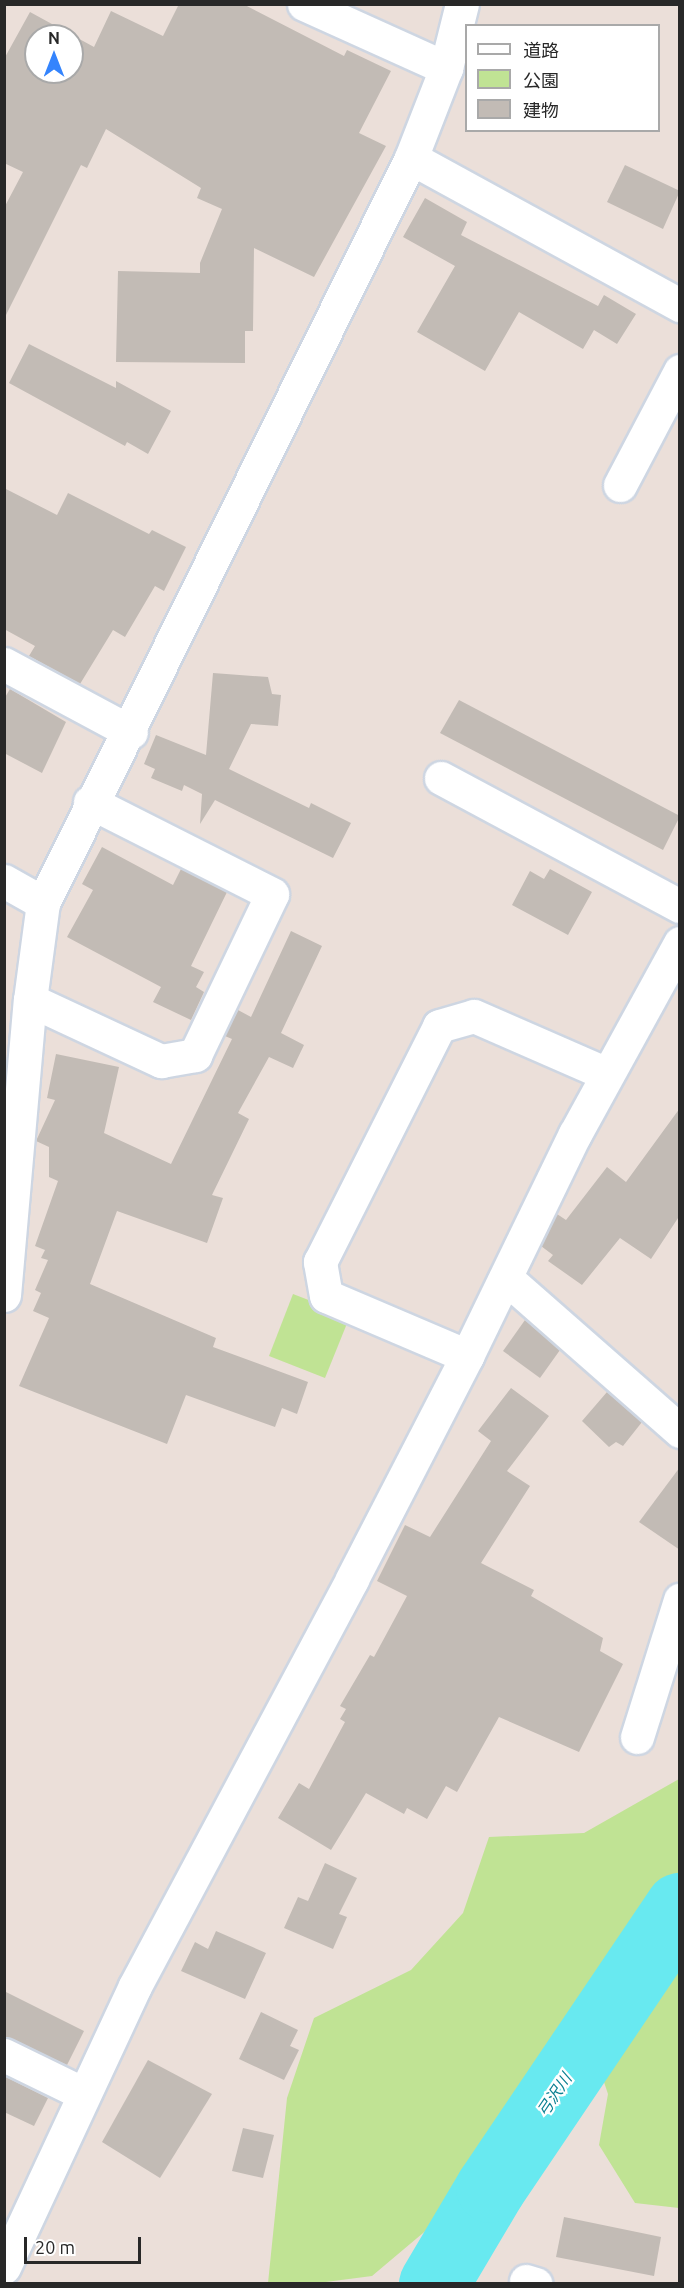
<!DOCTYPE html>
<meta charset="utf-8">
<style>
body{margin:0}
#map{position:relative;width:684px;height:2288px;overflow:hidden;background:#ebdfd9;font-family:Ubuntu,"Noto Sans JP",sans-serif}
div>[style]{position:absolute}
.green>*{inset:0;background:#c0e394}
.river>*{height:70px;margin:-35px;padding:0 35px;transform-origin:35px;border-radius:35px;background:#68e9f0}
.building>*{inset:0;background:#c2bbb5}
.roads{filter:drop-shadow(2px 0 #ced6e2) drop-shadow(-2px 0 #ced6e2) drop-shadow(0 2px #ced6e2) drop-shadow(0 -2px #ced6e2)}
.street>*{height:33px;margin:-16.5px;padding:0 16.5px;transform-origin:16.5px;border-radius:16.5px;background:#fff}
span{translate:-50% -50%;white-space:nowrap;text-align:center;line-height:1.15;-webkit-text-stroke:4.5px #fff;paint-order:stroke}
.water-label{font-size:16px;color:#0b8092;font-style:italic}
.frame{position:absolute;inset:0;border:6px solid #282828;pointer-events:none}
.legend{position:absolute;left:465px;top:24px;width:195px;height:108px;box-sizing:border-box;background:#fff;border:2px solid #a9a9a9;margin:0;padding:8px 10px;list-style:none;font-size:18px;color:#282828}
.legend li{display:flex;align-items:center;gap:12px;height:30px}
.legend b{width:30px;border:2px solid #a9a9a9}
.north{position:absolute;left:24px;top:24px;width:60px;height:60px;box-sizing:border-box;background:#fff;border:2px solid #a9a9a9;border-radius:50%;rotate:0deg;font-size:16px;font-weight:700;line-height:24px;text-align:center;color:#282828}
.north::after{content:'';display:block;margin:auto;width:21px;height:27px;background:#3484fd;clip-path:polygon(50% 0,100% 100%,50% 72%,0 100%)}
.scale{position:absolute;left:24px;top:2237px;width:117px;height:27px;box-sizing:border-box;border:3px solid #282828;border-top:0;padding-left:8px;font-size:18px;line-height:21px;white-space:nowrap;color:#282828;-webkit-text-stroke:4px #fff;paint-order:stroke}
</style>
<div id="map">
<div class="green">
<div style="clip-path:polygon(293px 1294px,350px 1316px,325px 1378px,269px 1356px)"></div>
<div style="clip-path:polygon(679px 1779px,679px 2208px,635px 2203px,599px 2145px,608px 2094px,577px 2001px,512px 2158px,372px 2276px,318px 2283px,268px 2283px,287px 2098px,314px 2018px,411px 1970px,463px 1913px,489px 1837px,584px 1833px)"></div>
</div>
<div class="river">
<div style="left:434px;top:2284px;width:112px;rotate:-59.3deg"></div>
<div style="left:491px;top:2188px;width:338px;rotate:-56deg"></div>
</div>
<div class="building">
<div style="clip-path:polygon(evenodd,179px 4px,243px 4px,344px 56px,347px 50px,391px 71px,359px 133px,386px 146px,314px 277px,254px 248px,253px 331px,245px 331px,245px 363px,116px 362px,118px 271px,200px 273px,200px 263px,222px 209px,197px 198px,201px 188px,106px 129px,87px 168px,81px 165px,4px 319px,4px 208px,23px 172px,4px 163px,4px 59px,30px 12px,94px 47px,111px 11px,163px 36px,179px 4px,36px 36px,72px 36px,72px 72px,36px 72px,36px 36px)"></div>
<div style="clip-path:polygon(625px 165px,680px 191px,663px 229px,607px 202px)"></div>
<div style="clip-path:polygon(425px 198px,467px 222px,461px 235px,598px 306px,604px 295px,636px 314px,617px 344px,594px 330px,583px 349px,519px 312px,485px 371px,417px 332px,455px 266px,403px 237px)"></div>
<div style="clip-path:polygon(29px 344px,116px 388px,116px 381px,171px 411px,148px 454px,127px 442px,125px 446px,9px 383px)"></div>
<div style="clip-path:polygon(4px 488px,57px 515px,68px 493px,149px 534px,152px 530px,186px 547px,164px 591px,155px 586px,125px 637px,113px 630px,80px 684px,29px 656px,35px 646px,4px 629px)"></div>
<div style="clip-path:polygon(213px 673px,268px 677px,272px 694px,281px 695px,278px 726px,251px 724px,229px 769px,309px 808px,311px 803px,351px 823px,333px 858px,215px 800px,200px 824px,202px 794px,184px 785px,182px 791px,151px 778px,155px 769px,144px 764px,156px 735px,206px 755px)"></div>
<div style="clip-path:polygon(10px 689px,66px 722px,42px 773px,4px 753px,4px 699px)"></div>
<div style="clip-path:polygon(459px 700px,680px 816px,663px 850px,440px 733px)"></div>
<div style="clip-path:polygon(102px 847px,173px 885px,181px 869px,227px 892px,191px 966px,204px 972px,196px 987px,204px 992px,191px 1020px,153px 1002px,161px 987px,67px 937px,93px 890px,82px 884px)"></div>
<div style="clip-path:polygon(550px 869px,592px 892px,568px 935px,512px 905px,530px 871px,544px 879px)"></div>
<div style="clip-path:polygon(291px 931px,322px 946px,281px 1033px,304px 1045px,293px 1068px,269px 1057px,238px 1113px,249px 1119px,212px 1195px,223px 1198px,207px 1243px,117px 1211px,90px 1284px,216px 1338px,213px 1347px,308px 1382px,297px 1414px,282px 1408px,275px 1427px,186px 1395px,167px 1444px,19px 1386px,49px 1318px,33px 1311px,41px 1293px,35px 1290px,48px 1260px,41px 1258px,45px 1250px,35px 1246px,58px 1181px,49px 1177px,49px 1147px,36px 1141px,55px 1100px,47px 1098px,56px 1054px,119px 1067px,104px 1133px,171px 1164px,232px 1039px,225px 1036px,238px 1010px,251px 1017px)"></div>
<div style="clip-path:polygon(680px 1108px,680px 1215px,651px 1259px,620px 1238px,582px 1285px,548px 1261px,553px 1255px,541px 1246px,557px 1214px,566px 1220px,607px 1167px,626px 1182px)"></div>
<div style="clip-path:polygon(525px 1320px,560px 1350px,540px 1378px,503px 1351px)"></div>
<div style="clip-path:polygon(511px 1388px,549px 1416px,507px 1471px,530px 1486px,481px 1563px,534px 1590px,531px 1596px,603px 1638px,600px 1651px,623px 1664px,579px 1752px,499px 1717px,457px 1792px,446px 1786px,427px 1819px,407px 1808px,404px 1814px,366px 1793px,331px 1850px,278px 1818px,299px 1783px,309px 1789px,345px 1722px,340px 1719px,346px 1709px,340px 1706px,370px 1655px,374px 1657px,407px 1596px,377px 1581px,405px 1525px,430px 1537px,491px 1441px,478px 1431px)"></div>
<div style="clip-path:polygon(607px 1392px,642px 1422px,623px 1446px,616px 1442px,609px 1447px,582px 1421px)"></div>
<div style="clip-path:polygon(680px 1467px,680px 1550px,639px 1522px)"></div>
<div style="clip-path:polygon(325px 1863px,357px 1878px,339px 1914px,347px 1917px,333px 1949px,284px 1928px,298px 1897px,308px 1901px)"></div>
<div style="clip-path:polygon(216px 1931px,266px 1953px,245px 1999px,181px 1971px,195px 1942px,208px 1949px)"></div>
<div style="clip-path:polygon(4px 1991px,84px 2031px,67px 2065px,4px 2037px)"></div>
<div style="clip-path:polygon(261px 2012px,298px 2030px,290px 2046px,299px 2050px,284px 2080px,239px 2059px)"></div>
<div style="clip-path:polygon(148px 2060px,212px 2094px,160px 2178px,102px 2142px)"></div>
<div style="clip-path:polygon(4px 2076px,48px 2098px,34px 2126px,4px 2112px)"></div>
<div style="clip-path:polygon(243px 2128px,274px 2135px,263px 2178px,232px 2171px)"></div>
<div style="clip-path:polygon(564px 2217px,661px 2237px,654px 2276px,556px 2257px)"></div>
</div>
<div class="roads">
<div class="street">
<div style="left:304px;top:4px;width:156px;rotate:24.3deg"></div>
<div style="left:411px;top:158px;width:307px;rotate:28.7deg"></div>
<div style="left:620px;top:485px;width:129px;rotate:-62.2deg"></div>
<div style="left:4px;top:664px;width:144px;rotate:28.2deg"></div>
<div style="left:441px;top:778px;width:271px;rotate:28.2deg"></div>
<div style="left:4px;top:881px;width:45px;rotate:29.4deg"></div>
<div style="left:30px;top:1000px;width:145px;rotate:25deg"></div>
<div style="left:161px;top:1061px;width:35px;rotate:-10deg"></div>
<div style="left:195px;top:1055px;width:178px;rotate:-64.4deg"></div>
<div style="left:272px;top:894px;width:204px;rotate:-153.2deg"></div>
<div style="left:506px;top:1278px;width:232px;rotate:41.3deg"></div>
<div style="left:4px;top:1295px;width:296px;rotate:-85deg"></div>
<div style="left:30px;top:1000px;width:98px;rotate:-82.4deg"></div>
<div style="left:43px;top:903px;width:831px;rotate:-63.71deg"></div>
<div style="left:411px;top:158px;width:97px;rotate:-68.7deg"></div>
<div style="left:446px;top:68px;width:66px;rotate:-76deg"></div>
<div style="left:467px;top:1356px;width:153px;rotate:-156.9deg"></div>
<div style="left:326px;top:1296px;width:35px;rotate:-100deg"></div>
<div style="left:320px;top:1262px;width:264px;rotate:-63.2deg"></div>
<div style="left:439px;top:1026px;width:36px;rotate:-16deg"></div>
<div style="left:474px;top:1016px;width:145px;rotate:23.6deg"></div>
<div style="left:637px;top:1737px;width:144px;rotate:-72.6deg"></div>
<div style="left:4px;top:2055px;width:89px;rotate:26deg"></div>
<div style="left:4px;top:2267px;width:310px;rotate:-65deg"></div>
<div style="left:135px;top:1986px;width:461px;rotate:-61.9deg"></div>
<div style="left:352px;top:1579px;width:251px;rotate:-62.7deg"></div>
<div style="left:467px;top:1356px;width:247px;rotate:-64.1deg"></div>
<div style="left:575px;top:1134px;width:218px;rotate:-61.2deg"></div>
<div style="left:526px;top:2281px;width:10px;rotate:17deg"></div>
</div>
</div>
<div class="water-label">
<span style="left:554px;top:2095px;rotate:-56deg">弓沢川</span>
</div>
<div class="frame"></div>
<ul class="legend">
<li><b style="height:8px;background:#fff"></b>道路</li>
<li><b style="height:16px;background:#c0e394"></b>公園</li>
<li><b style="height:16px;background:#c2bbb5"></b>建物</li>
</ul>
<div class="north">N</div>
<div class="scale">20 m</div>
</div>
